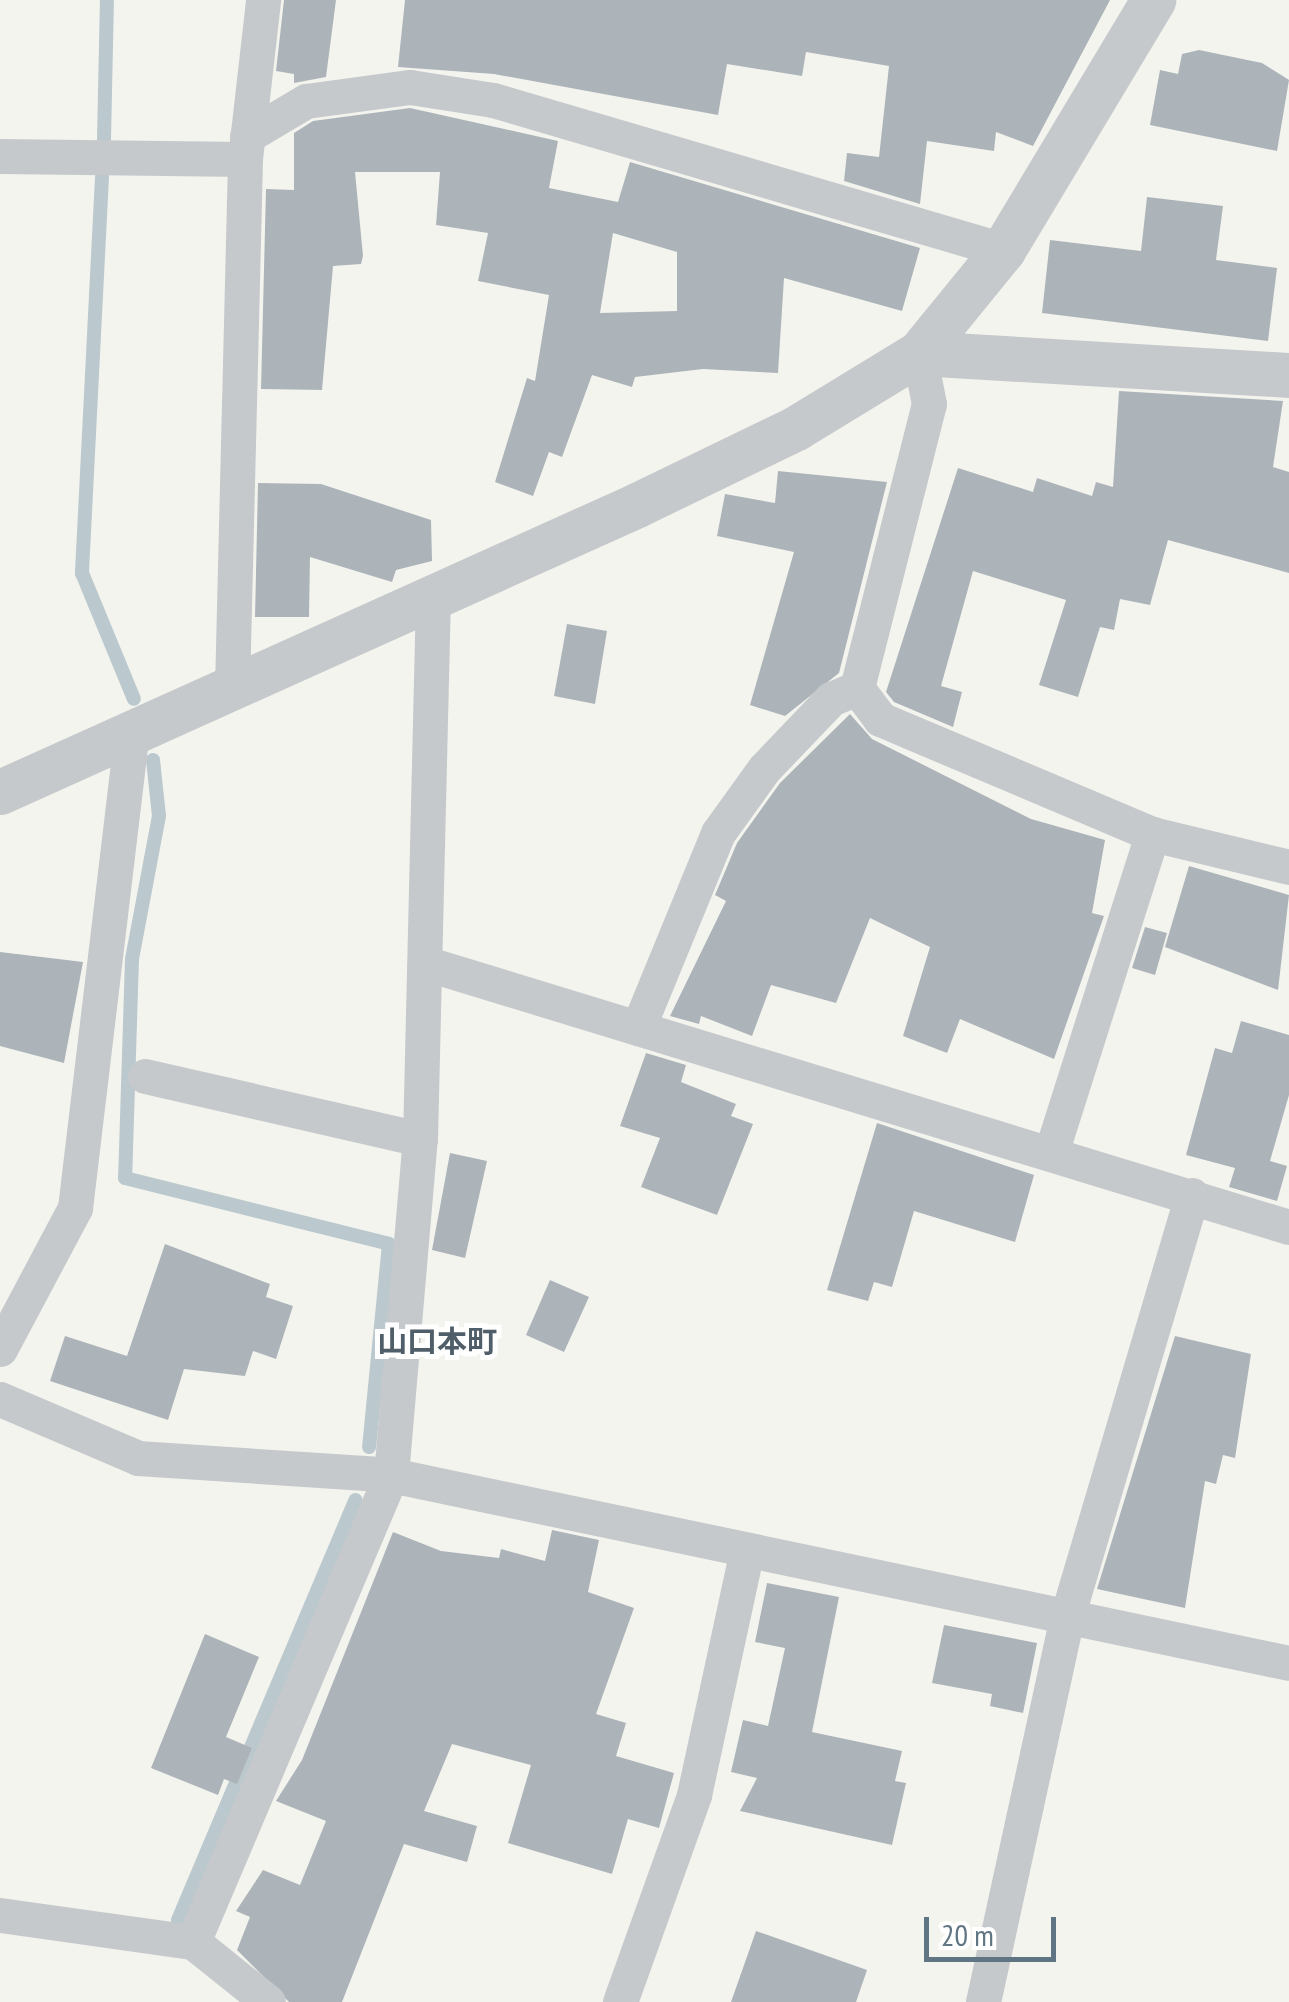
<!DOCTYPE html>
<meta charset="utf-8">
<style>
body{margin:0}
#map{position:relative;width:1289px;height:2002px;overflow:hidden;background:#f4f4ef;font-family:"PT Sans Narrow","Noto Sans JP",sans-serif}
div>[style]{position:absolute}
.stream>*{height:14px;margin:-7px;padding:0 7px;transform-origin:7px;border-radius:7px;background:#bbc8cd}
.building>*{inset:0;background:#acb4b9}
.minor>*{height:35px;margin:-17.5px;padding:0 17.5px;transform-origin:17.5px;border-radius:17.5px;background:#c6c9cc}
.tertiary>*{height:45px;margin:-22.5px;padding:0 22.5px;transform-origin:22.5px;border-radius:22.5px;background:#c6c9cc}
span{translate:-50% -50%;white-space:nowrap;text-align:center;line-height:1.15;-webkit-text-stroke:10px #fff;paint-order:stroke}
.quarter-label{font-size:30px;color:#4f5e68;font-weight:700}
.scale{position:absolute;left:924px;top:1917px;width:132px;height:45px;box-sizing:border-box;border:5px solid #607584;border-top:0;padding-left:12px;font-size:30px;line-height:35px;white-space:nowrap;color:#607584;-webkit-text-stroke:8px #fff;paint-order:stroke}
</style>
<div id="map">
<div class="stream">
<div style="left:104px;top:140px;width:140px;rotate:-88.8deg"></div>
<div style="left:102px;top:177px;width:397px;rotate:92.9deg"></div>
<div style="left:82px;top:573px;width:136px;rotate:67.6deg"></div>
<div style="left:153px;top:760px;width:56px;rotate:83.9deg"></div>
<div style="left:159px;top:816px;width:146px;rotate:100.7deg"></div>
<div style="left:132px;top:959px;width:219px;rotate:91.8deg"></div>
<div style="left:125px;top:1178px;width:272px;rotate:14deg"></div>
<div style="left:389px;top:1244px;width:204px;rotate:95.6deg"></div>
<div style="left:178px;top:1920px;width:456px;rotate:-67.1deg"></div>
</div>
<div class="building">
<div style="clip-path:polygon(284px 0,336px 0,326px 77px,294px 83px,294px 74px,276px 71px)"></div>
<div style="clip-path:polygon(405px 0,1110px 0,1033px 146px,996px 132px,994px 151px,927px 141px,920px 204px,844px 181px,847px 153px,879px 157px,889px 66px,806px 52px,802px 76px,727px 64px,718px 115px,494px 74px,398px 67px)"></div>
<div style="clip-path:polygon(1199px 50px,1262px 63px,1289px 80px,1277px 151px,1150px 125px,1160px 70px,1178px 74px,1182px 54px)"></div>
<div style="clip-path:polygon(evenodd,410px 108px,558px 141px,549px 188px,618px 202px,630px 162px,920px 248px,902px 311px,784px 278px,778px 373px,703px 369px,635px 377px,632px 387px,592px 375px,562px 457px,549px 452px,533px 496px,495px 482px,527px 378px,535px 381px,549px 295px,478px 281px,488px 233px,436px 225px,440px 172px,355px 172px,363px 256px,361px 264px,333px 266px,322px 390px,261px 389px,266px 189px,294px 190px,294px 133px,313px 121px,410px 108px,613px 233px,677px 252px,677px 311px,600px 313px,613px 233px)"></div>
<div style="clip-path:polygon(1147px 197px,1223px 206px,1216px 260px,1277px 268px,1268px 341px,1042px 313px,1050px 240px,1141px 251px)"></div>
<div style="clip-path:polygon(1119px 391px,1283px 401px,1273px 467px,1289px 472px,1289px 573px,1168px 540px,1150px 605px,1120px 599px,1114px 630px,1100px 627px,1078px 697px,1039px 685px,1066px 600px,973px 571px,941px 686px,962px 692px,953px 727px,894px 702px,886px 692px,958px 468px,1033px 492px,1037px 478px,1092px 496px,1096px 482px,1113px 487px)"></div>
<div style="clip-path:polygon(778px 471px,887px 482px,839px 673px,785px 716px,750px 705px,794px 552px,717px 536px,725px 494px,775px 503px)"></div>
<div style="clip-path:polygon(258px 483px,321px 484px,431px 520px,432px 561px,396px 570px,392px 582px,310px 557px,309px 617px,255px 617px)"></div>
<div style="clip-path:polygon(567px 624px,607px 631px,595px 704px,554px 696px)"></div>
<div style="clip-path:polygon(850px 714px,872px 739px,1031px 819px,1105px 840px,1092px 913px,1104px 916px,1054px 1059px,960px 1019px,947px 1053px,903px 1036px,930px 947px,870px 918px,836px 1003px,771px 985px,752px 1036px,701px 1016px,699px 1024px,670px 1016px,726px 901px,715px 895px,737px 843px,780px 783px)"></div>
<div style="clip-path:polygon(1189px 866px,1289px 895px,1278px 990px,1165px 947px)"></div>
<div style="clip-path:polygon(1145px 927px,1167px 933px,1155px 975px,1132px 968px)"></div>
<div style="clip-path:polygon(0 952px,83px 962px,64px 1063px,0 1046px)"></div>
<div style="clip-path:polygon(1241px 1021px,1289px 1035px,1289px 1095px,1270px 1161px,1287px 1166px,1277px 1201px,1229px 1187px,1235px 1168px,1186px 1155px,1215px 1048px,1232px 1053px)"></div>
<div style="clip-path:polygon(646px 1053px,686px 1065px,681px 1082px,736px 1104px,731px 1116px,753px 1124px,717px 1215px,641px 1187px,660px 1138px,620px 1126px)"></div>
<div style="clip-path:polygon(877px 1123px,1034px 1175px,1015px 1242px,914px 1211px,892px 1287px,874px 1282px,868px 1301px,827px 1290px)"></div>
<div style="clip-path:polygon(450px 1153px,487px 1161px,465px 1258px,432px 1250px)"></div>
<div style="clip-path:polygon(165px 1244px,270px 1284px,266px 1297px,293px 1306px,276px 1359px,253px 1351px,245px 1376px,184px 1369px,168px 1420px,50px 1381px,65px 1336px,127px 1356px)"></div>
<div style="clip-path:polygon(550px 1280px,589px 1297px,564px 1352px,526px 1335px)"></div>
<div style="clip-path:polygon(1175px 1336px,1251px 1354px,1235px 1458px,1223px 1455px,1216px 1484px,1205px 1481px,1185px 1608px,1097px 1589px)"></div>
<div style="clip-path:polygon(552px 1530px,599px 1540px,588px 1592px,634px 1608px,596px 1714px,626px 1723px,616px 1756px,674px 1773px,659px 1828px,628px 1819px,612px 1874px,508px 1843px,531px 1765px,452px 1744px,424px 1811px,477px 1826px,467px 1862px,404px 1844px,342px 2002px,289px 2002px,237px 1950px,250px 1917px,236px 1911px,263px 1870px,300px 1885px,326px 1821px,276px 1801px,302px 1760px,393px 1532px,441px 1551px,499px 1558px,501px 1549px,545px 1561px)"></div>
<div style="clip-path:polygon(767px 1583px,839px 1597px,812px 1732px,902px 1751px,895px 1781px,906px 1783px,892px 1845px,740px 1811px,757px 1778px,731px 1772px,743px 1720px,768px 1726px,785px 1648px,755px 1642px)"></div>
<div style="clip-path:polygon(944px 1625px,1037px 1643px,1023px 1713px,990px 1706px,992px 1694px,932px 1683px)"></div>
<div style="clip-path:polygon(205px 1634px,259px 1657px,226px 1737px,252px 1748px,237px 1784px,224px 1779px,218px 1795px,151px 1768px)"></div>
<div style="clip-path:polygon(756px 1931px,867px 1970px,856px 2002px,731px 2002px)"></div>
</div>
<div class="minor">
<div style="left:247px;top:136px;width:69px;rotate:-30.7deg"></div>
<div style="left:306px;top:101px;width:105px;rotate:-7.7deg"></div>
<div style="left:410px;top:87px;width:84px;rotate:8.9deg"></div>
<div style="left:493px;top:100px;width:532px;rotate:16.39deg"></div>
<div style="left:0;top:156px;width:245px;rotate:0.7deg"></div>
<div style="left:232px;top:688px;width:529px;rotate:-88.59deg"></div>
<div style="left:245px;top:159px;width:160px;rotate:-83.5deg"></div>
<div style="left:857px;top:688px;width:39px;rotate:53deg"></div>
<div style="left:880px;top:719px;width:295px;rotate:22.9deg"></div>
<div style="left:1152px;top:834px;width:141px;rotate:13.5deg"></div>
<div style="left:857px;top:688px;width:293px;rotate:-75.8deg"></div>
<div style="left:929px;top:404px;width:52px;rotate:-101.1deg"></div>
<div style="left:428px;top:964px;width:900px;rotate:16.99deg"></div>
<div style="left:638px;top:1028px;width:211px;rotate:-67.7deg"></div>
<div style="left:718px;top:833px;width:79px;rotate:-54.3deg"></div>
<div style="left:764px;top:769px;width:97px;rotate:-46.3deg"></div>
<div style="left:831px;top:699px;width:28px;rotate:-23deg"></div>
<div style="left:145px;top:1076px;width:282px;rotate:12.9deg"></div>
<div style="left:1051px;top:1153px;width:335px;rotate:-72.4deg"></div>
<div style="left:0;top:1349px;width:160px;rotate:-62deg"></div>
<div style="left:75px;top:1208px;width:478px;rotate:-83.2deg"></div>
<div style="left:0;top:1399px;width:150px;rotate:23.1deg"></div>
<div style="left:138px;top:1458px;width:254px;rotate:3.8deg"></div>
<div style="left:391px;top:1475px;width:917px;rotate:11.82deg"></div>
<div style="left:0;top:1915px;width:195px;rotate:8deg"></div>
<div style="left:193px;top:1942px;width:96px;rotate:38.7deg"></div>
<div style="left:193px;top:1942px;width:507px;rotate:-67.02deg"></div>
<div style="left:391px;top:1475px;width:337px;rotate:-85.1deg"></div>
<div style="left:420px;top:1139px;width:543px;rotate:-88.63deg"></div>
<div style="left:620px;top:2002px;width:220px;rotate:-70.3deg"></div>
<div style="left:694px;top:1795px;width:251px;rotate:-77.8deg"></div>
<div style="left:983px;top:2002px;width:394px;rotate:-77.7deg"></div>
<div style="left:1067px;top:1617px;width:440px;rotate:-73.5deg"></div>
</div>
<div class="tertiary">
<div style="left:919px;top:353px;width:371px;rotate:3.4deg"></div>
<div style="left:0;top:792px;width:699px;rotate:-24.25deg"></div>
<div style="left:637px;top:505px;width:177px;rotate:-25.8deg"></div>
<div style="left:796px;top:428px;width:144px;rotate:-31.4deg"></div>
<div style="left:919px;top:353px;width:133px;rotate:-50.8deg"></div>
<div style="left:1003px;top:250px;width:292px;rotate:-59deg"></div>
</div>
<div class="quarter-label">
<span style="left:437px;top:1341px">山口本町</span>
</div>
<div class="scale">20 m</div>
</div>
